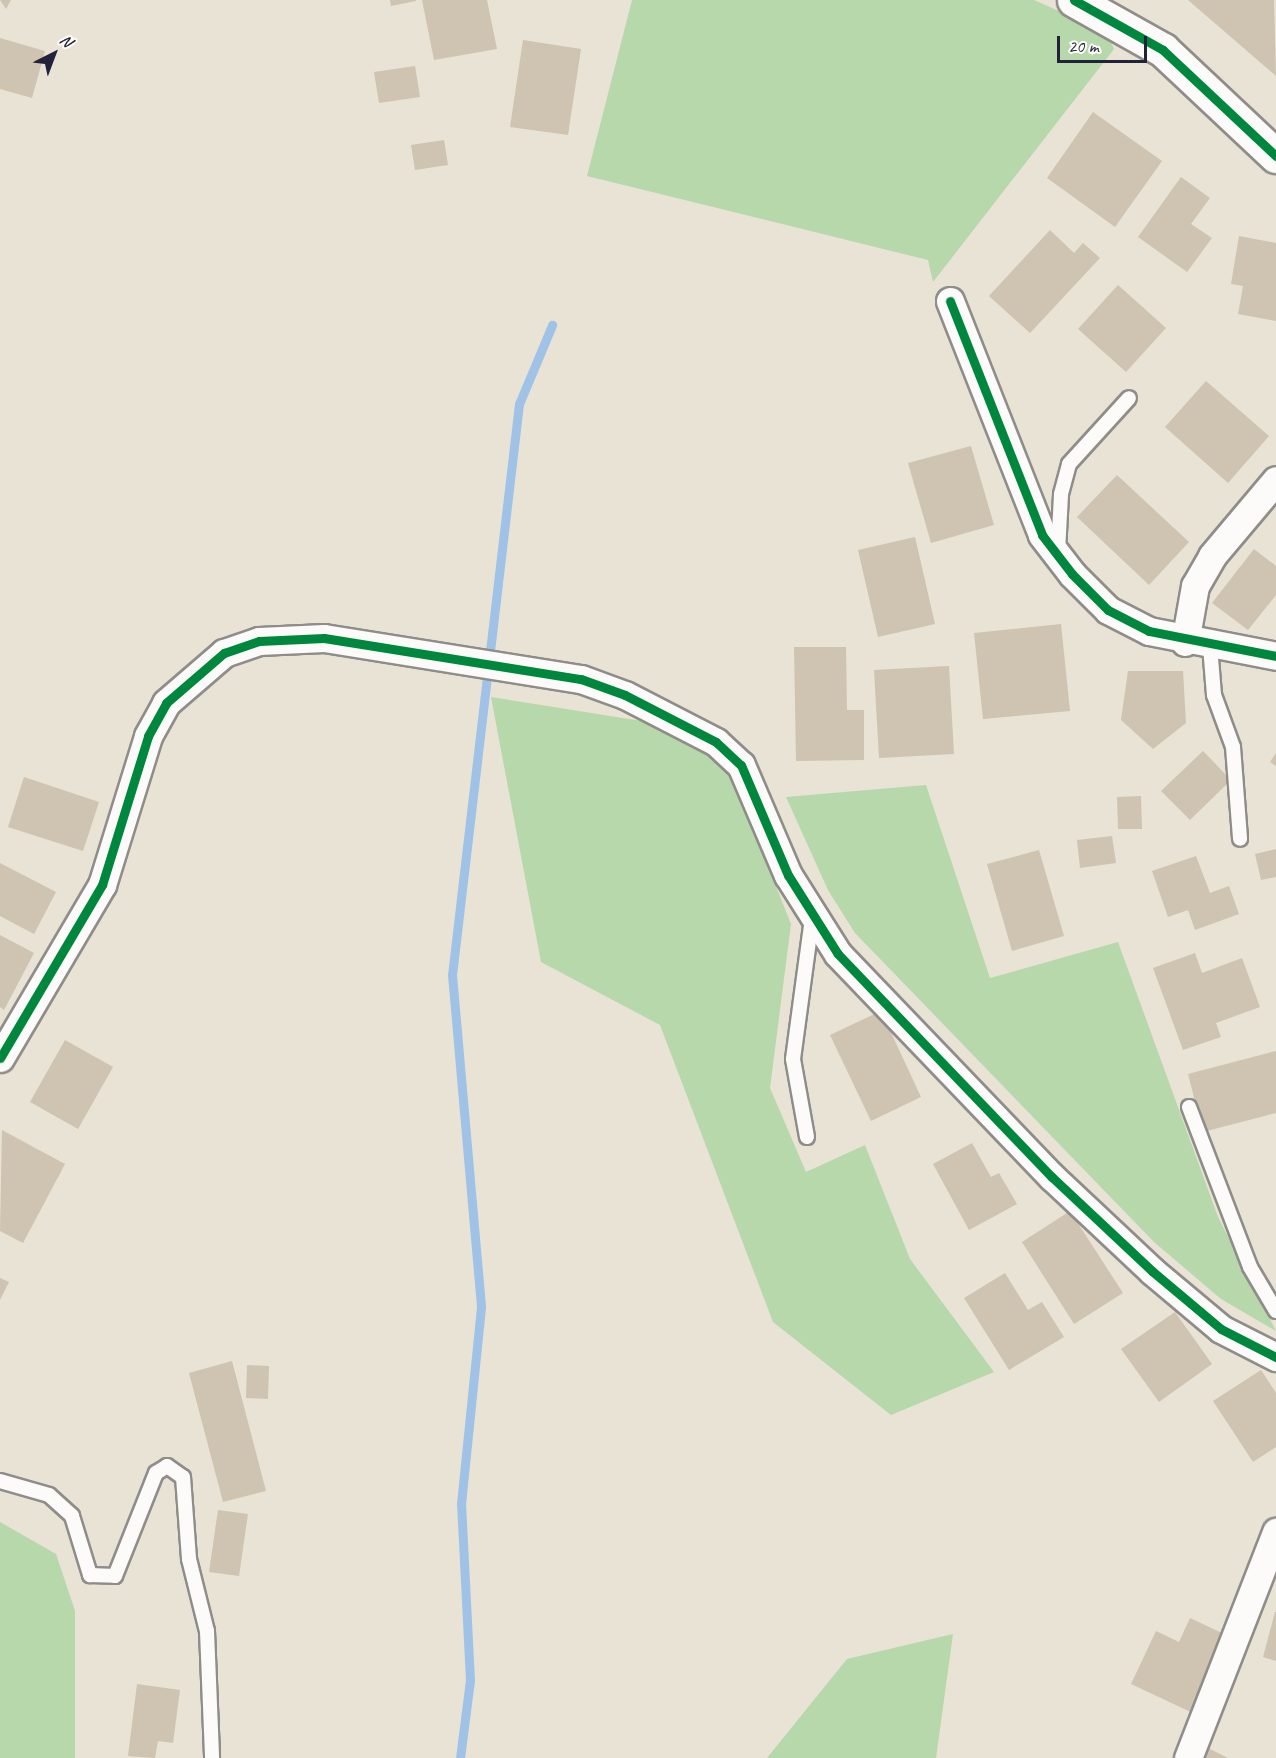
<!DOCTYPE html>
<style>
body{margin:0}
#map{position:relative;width:1276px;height:1758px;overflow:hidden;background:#e8e3d4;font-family:Caveat,sans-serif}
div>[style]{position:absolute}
.green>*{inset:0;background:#b6d8aa}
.stream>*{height:9px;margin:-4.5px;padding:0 4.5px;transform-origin:4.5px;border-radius:4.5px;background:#a1c2e7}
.building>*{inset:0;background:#cfc3b1}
.roads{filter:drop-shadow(2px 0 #8f8d89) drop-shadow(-2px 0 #8f8d89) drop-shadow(0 2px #8f8d89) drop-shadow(0 -2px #8f8d89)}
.service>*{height:14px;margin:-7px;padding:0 7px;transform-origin:7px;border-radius:7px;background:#fcfbf9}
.minor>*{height:27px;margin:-13.5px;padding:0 13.5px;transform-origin:13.5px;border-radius:13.5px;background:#fcfbf9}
.tertiary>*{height:33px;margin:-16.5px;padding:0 16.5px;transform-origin:16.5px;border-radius:16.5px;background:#fcfbf9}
.cycleway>*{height:9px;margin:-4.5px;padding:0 4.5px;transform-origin:4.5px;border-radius:4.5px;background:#00873e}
span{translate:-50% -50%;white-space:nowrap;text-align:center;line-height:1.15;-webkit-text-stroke:6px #fdfcf7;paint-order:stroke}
.north{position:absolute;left:24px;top:24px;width:60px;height:60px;-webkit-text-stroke:4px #fdfcf7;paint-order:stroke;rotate:42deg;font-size:16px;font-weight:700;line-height:24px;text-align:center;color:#22223b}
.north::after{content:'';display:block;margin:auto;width:21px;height:27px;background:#22223b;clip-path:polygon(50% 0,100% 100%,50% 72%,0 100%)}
.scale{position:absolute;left:1057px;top:36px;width:90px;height:27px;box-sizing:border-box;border:3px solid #22223b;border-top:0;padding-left:8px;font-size:18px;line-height:21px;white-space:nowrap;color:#22223b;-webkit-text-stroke:4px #fdfcf7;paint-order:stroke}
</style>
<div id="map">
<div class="green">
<div style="clip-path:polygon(632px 0,1034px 0,1106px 32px,1114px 49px,933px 282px,928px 260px,587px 176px)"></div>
<div style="clip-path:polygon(491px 697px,648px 722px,695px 746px,732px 776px,791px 924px,770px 1088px,806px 1172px,865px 1145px,910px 1259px,994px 1372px,891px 1415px,773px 1322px,660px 1025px,541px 962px)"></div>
<div style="clip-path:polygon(926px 785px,990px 978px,1118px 942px,1218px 1217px,1276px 1331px,1221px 1299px,1154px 1242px,855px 933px,828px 890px,786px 797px)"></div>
<div style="clip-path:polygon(0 1522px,56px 1554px,75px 1611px,75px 1758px,0 1758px)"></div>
<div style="clip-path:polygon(953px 1634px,936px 1758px,767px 1758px,847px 1659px)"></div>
</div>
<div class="stream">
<div style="left:460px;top:1758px;width:79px;rotate:-82.7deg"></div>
<div style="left:470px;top:1680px;width:176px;rotate:-92.9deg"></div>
<div style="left:461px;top:1504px;width:199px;rotate:-84.2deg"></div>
<div style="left:481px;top:1306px;width:332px;rotate:-95deg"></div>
<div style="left:452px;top:975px;width:575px;rotate:-83.31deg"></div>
<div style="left:519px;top:404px;width:86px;rotate:-67.3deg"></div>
</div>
<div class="building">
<div style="clip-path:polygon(0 0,11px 0,6px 9px)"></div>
<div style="clip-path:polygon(390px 0,416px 0,416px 1px,391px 6px)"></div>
<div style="clip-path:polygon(422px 0,487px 0,497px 49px,434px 60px)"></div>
<div style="clip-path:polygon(1188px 0,1274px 0,1276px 76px)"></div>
<div style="clip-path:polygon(0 38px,45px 51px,32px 98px,0 89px)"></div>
<div style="clip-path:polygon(523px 40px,581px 49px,568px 135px,510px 127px)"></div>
<div style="clip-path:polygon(415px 66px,420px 97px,379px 103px,374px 72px)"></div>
<div style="clip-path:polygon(1093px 112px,1162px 161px,1115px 227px,1047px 178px)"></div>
<div style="clip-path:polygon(444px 140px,448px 165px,415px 170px,411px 145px)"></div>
<div style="clip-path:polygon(1181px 177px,1210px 198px,1191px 224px,1212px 238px,1187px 272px,1138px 237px)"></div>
<div style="clip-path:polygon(1050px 230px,1074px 253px,1083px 243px,1100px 258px,1030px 333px,989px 296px)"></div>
<div style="clip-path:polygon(1239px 236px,1276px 243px,1276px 321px,1238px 314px,1243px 286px,1231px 284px)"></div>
<div style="clip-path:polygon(1118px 285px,1166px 328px,1126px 372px,1078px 329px)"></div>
<div style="clip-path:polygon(1206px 381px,1269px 436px,1228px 483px,1165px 427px)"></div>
<div style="clip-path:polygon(971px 446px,994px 525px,931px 543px,908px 463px)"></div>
<div style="clip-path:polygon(1117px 475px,1189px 542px,1149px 585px,1077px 517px)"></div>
<div style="clip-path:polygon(915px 537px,935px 624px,878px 637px,858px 550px)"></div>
<div style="clip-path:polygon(1254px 549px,1276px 566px,1276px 595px,1248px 630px,1212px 603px)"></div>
<div style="clip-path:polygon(1061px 624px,1070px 711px,983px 719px,974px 633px)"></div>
<div style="clip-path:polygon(794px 647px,846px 647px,847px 710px,864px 710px,864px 760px,796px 761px)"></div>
<div style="clip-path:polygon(949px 666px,954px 754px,879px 758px,874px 670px)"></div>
<div style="clip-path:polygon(1128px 671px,1183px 671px,1186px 723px,1153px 749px,1121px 720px)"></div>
<div style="clip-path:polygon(1203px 751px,1231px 780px,1190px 820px,1161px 791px)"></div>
<div style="clip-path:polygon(1276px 753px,1276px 766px,1270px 762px)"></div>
<div style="clip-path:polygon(24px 777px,99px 802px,83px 851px,8px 827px)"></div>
<div style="clip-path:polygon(1141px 796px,1142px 829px,1118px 829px,1117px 797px)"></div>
<div style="clip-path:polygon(1112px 836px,1116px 863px,1080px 868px,1077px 840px)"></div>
<div style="clip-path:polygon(1276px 849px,1276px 877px,1261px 880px,1255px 854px)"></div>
<div style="clip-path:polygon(1039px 850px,1064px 936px,1012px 951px,987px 864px)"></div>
<div style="clip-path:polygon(1196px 856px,1210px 893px,1229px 886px,1239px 914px,1195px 930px,1188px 910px,1168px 917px,1152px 871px)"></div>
<div style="clip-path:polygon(0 863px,56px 892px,34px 934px,0 916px)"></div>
<div style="clip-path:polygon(0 935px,34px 953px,4px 1010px,0 1007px)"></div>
<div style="clip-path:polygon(1195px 953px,1202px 973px,1242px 958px,1260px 1007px,1216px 1023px,1221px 1037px,1183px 1050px,1153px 968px)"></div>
<div style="clip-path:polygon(881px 1011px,921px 1097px,871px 1121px,830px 1035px)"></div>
<div style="clip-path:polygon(65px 1040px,113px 1067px,78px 1129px,30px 1102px)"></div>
<div style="clip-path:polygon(1276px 1051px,1276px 1113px,1203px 1132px,1188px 1074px)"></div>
<div style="clip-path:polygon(2px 1130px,65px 1164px,23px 1243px,0 1231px)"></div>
<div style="clip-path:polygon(972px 1143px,991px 1177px,999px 1173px,1017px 1204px,969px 1230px,933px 1164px)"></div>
<div style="clip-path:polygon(1070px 1211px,1123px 1293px,1074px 1324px,1022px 1242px)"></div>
<div style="clip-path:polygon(1005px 1273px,1028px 1310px,1042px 1302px,1064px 1337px,1009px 1370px,964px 1298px)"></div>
<div style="clip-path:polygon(0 1278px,9px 1282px,0 1300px)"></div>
<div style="clip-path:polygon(1175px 1312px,1212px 1364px,1159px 1402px,1121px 1349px)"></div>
<div style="clip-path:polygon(232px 1361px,266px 1491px,223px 1502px,189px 1373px)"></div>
<div style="clip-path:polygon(247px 1365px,269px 1366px,268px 1399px,246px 1398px)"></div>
<div style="clip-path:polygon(1261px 1370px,1276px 1393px,1276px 1447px,1253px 1462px,1213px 1401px)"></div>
<div style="clip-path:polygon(218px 1510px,248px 1514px,239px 1576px,209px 1572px)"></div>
<div style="clip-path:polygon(1275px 1612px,1276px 1612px,1276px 1661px,1263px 1657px)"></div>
<div style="clip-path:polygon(1190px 1618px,1222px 1633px,1210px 1660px,1219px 1664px,1195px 1714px,1131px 1684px,1156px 1631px,1179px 1642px)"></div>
<div style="clip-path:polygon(137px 1684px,180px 1690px,173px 1743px,158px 1741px,155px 1758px,128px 1756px)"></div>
<div style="clip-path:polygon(1208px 1748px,1228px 1758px,1203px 1758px)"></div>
</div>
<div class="roads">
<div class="service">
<div style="left:1058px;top:552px;width:58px;rotate:-87deg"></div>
<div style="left:1061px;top:494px;width:31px;rotate:-75deg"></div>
<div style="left:1069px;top:464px;width:89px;rotate:-47.7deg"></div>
<div style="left:1210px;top:646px;width:49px;rotate:85.3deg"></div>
<div style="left:1214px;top:695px;width:55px;rotate:69.9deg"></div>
<div style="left:1233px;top:747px;width:92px;rotate:85.6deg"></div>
<div style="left:1189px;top:1107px;width:171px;rotate:69.1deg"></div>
<div style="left:1250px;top:1267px;width:51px;rotate:59.4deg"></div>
<div style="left:807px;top:1137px;width:79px;rotate:-100.2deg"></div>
<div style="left:793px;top:1059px;width:142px;rotate:-82.3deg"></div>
<div style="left:0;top:1481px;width:51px;rotate:15.9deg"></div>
<div style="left:49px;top:1495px;width:31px;rotate:42deg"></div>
<div style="left:72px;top:1516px;width:62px;rotate:73deg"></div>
<div style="left:90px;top:1575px;width:25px;rotate:2deg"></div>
<div style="left:115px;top:1576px;width:111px;rotate:-68.3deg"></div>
<div style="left:156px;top:1473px;width:13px;rotate:-32deg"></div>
<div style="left:167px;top:1466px;width:19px;rotate:35deg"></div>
<div style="left:183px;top:1477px;width:82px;rotate:85.8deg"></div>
<div style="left:189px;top:1559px;width:74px;rotate:76deg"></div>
<div style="left:207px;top:1631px;width:127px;rotate:87.7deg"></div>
</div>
<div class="minor">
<div style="left:950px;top:301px;width:251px;rotate:68.5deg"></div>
<div style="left:1042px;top:535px;width:49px;rotate:52.4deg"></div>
<div style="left:1072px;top:574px;width:51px;rotate:45deg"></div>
<div style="left:1108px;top:610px;width:46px;rotate:27.1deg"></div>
<div style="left:1149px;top:631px;width:129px;rotate:11.1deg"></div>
<div style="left:1185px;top:642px;width:57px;rotate:-79.9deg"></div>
<div style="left:1195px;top:586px;width:34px;rotate:-60deg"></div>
<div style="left:1212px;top:556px;width:99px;rotate:-49.9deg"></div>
<div style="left:0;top:1058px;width:201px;rotate:-59.5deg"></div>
<div style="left:102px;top:885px;width:156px;rotate:-72.8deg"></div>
<div style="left:148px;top:736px;width:38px;rotate:-61deg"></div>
<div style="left:166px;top:703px;width:77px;rotate:-40.8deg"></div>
<div style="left:224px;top:653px;width:37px;rotate:-19deg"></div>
<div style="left:259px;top:641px;width:65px;rotate:-2.6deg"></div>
<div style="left:324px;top:638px;width:260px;rotate:9.1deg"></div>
<div style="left:581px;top:679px;width:47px;rotate:20deg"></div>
<div style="left:625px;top:695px;width:102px;rotate:27.3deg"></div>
<div style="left:716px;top:742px;width:34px;rotate:43deg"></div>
<div style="left:741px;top:765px;width:120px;rotate:66.9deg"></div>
<div style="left:788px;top:875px;width:93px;rotate:57.7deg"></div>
<div style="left:838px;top:954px;width:309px;rotate:46.2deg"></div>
<div style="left:1052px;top:1177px;width:137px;rotate:43.2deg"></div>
<div style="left:1152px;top:1271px;width:90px;rotate:40deg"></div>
<div style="left:1221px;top:1329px;width:62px;rotate:27deg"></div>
<div style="left:1188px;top:1758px;width:243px;rotate:-68.7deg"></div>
</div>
<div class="tertiary">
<div style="left:1074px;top:0;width:102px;rotate:29.3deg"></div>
<div style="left:1163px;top:50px;width:155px;rotate:43.2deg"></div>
</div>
</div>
<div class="cycleway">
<div style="left:1074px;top:0;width:102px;rotate:29.3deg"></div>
<div style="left:1163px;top:50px;width:155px;rotate:43.2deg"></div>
<div style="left:950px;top:301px;width:251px;rotate:68.5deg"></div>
<div style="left:1042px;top:535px;width:49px;rotate:52.4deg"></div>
<div style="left:1072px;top:574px;width:51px;rotate:45deg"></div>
<div style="left:1108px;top:610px;width:46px;rotate:27.1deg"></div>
<div style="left:1149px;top:631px;width:129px;rotate:11.1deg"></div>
<div style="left:0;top:1058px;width:201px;rotate:-59.5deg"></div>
<div style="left:102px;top:885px;width:156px;rotate:-72.8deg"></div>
<div style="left:148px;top:736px;width:38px;rotate:-61deg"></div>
<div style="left:166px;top:703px;width:77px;rotate:-40.8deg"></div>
<div style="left:224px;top:653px;width:37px;rotate:-19deg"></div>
<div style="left:259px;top:641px;width:65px;rotate:-2.6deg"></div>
<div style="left:324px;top:638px;width:260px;rotate:9.1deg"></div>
<div style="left:581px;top:679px;width:47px;rotate:20deg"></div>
<div style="left:625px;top:695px;width:102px;rotate:27.3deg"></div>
<div style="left:716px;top:742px;width:34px;rotate:43deg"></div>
<div style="left:741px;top:765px;width:120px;rotate:66.9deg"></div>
<div style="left:788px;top:875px;width:93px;rotate:57.7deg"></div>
<div style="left:838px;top:954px;width:309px;rotate:46.2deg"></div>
<div style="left:1052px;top:1177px;width:137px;rotate:43.2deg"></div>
<div style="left:1152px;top:1271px;width:90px;rotate:40deg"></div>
<div style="left:1221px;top:1329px;width:62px;rotate:27deg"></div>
</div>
<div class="north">N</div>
<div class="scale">20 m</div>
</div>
